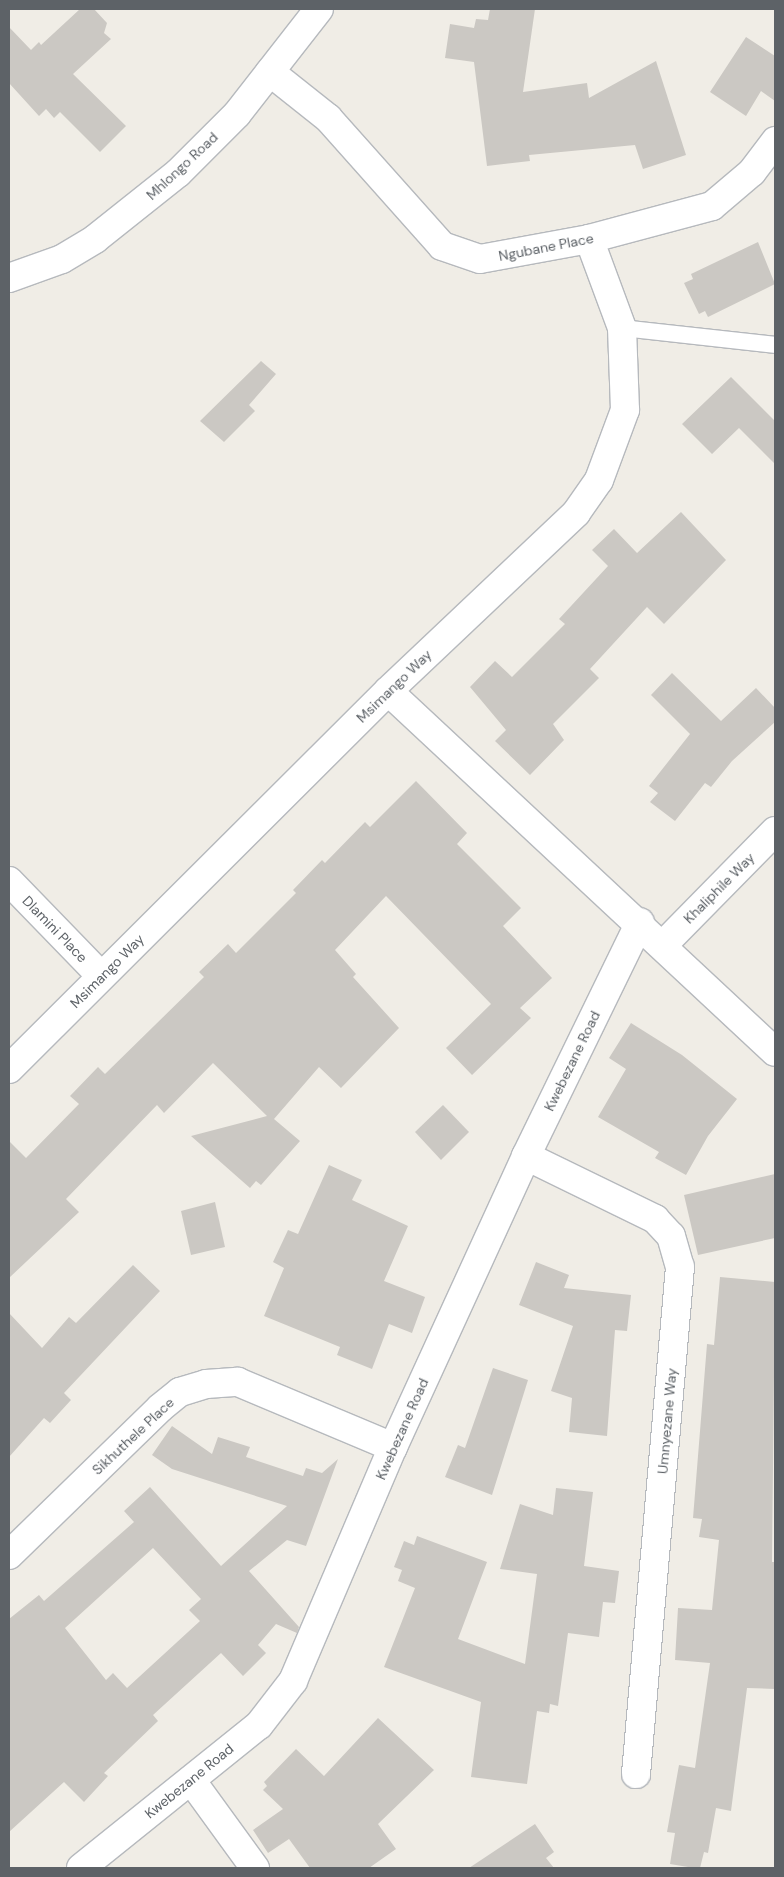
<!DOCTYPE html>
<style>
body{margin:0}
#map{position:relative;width:784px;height:1877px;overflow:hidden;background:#f0ede6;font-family:"DM Sans",sans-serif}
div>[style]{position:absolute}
.building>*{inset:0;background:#cbc8c3}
.roads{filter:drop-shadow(1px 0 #b6b9bd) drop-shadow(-1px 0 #b6b9bd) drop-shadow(0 1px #b6b9bd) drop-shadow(0 -1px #b6b9bd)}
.service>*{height:16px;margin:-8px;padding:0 8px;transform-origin:8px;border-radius:8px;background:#fff}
.minor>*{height:28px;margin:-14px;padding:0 14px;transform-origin:14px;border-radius:14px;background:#fff}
span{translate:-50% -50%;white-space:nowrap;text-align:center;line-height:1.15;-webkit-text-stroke:4px #fff;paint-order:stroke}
.street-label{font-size:14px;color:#5d6267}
.frame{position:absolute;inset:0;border:10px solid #5d6267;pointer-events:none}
</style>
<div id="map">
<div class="building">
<div style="clip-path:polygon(80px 9px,94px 9px,107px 23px,104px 33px,111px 39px,73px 74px,126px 126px,100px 152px,60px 112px,54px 118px,46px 109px,39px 116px,9px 83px,9px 27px,31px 50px,39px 42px,41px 45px)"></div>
<div style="clip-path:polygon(490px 9px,535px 9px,523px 92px,587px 83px,589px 98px,656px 61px,686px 155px,643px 169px,635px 145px,529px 155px,530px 161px,487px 166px,474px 62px,445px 58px,450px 24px,474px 28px,476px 19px,488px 20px)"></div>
<div style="clip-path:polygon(746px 37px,775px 56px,775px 101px,761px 91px,746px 116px,710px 92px)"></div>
<div style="clip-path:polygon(758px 242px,775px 284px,708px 317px,705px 311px,699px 314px,684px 283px,693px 279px,691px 274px)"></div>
<div style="clip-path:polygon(261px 361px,276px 374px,249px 405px,255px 411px,224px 442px,200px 421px)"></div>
<div style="clip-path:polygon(731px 377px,775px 421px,775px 464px,739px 428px,712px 454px,682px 424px)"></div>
<div style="clip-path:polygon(681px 512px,726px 560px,664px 624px,647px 607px,590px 669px,599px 678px,553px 724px,564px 740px,530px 775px,495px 741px,506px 730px,470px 687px,495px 661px,512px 677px,565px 624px,559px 619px,608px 566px,592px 550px,614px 529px,637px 553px)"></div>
<div style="clip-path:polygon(672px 673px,721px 721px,756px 688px,775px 708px,775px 722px,732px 761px,711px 787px,705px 783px,675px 821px,650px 802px,658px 793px,649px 786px,690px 734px,651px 695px)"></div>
<div style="clip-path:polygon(416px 781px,467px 833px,457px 844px,521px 908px,503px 926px,552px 978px,520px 1008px,531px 1018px,472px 1075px,446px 1048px,491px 1004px,386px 896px,335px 950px,356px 974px,353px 977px,399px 1028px,341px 1088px,319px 1067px,274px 1119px,300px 1141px,261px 1185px,256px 1181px,250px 1188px,191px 1136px,267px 1116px,213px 1063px,164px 1113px,157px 1105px,66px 1199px,79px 1212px,9px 1278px,9px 1141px,26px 1158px,79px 1104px,70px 1096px,98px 1067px,105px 1074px,204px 977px,199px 972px,228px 944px,236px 953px,296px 893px,293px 890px,322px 860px,325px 863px,365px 822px,370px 827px)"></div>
<div style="clip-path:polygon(631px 1023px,682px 1055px,737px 1099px,708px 1136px,686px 1175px,655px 1158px,659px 1152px,598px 1117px,626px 1069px,609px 1058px)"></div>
<div style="clip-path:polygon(443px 1105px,469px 1132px,441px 1160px,415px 1132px)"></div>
<div style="clip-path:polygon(329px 1165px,362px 1180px,352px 1200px,408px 1226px,384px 1281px,425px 1297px,412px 1333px,389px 1324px,372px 1369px,337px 1355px,340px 1347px,264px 1316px,284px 1268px,273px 1262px,288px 1230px,298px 1234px)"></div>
<div style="clip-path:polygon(775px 1174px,775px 1238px,698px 1255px,684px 1195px)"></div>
<div style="clip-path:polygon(215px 1202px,225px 1247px,191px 1255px,181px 1211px)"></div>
<div style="clip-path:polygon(536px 1262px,569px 1275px,564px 1288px,631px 1295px,627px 1331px,615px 1330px,607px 1436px,569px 1432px,572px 1398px,551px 1391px,573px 1326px,519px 1305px)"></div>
<div style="clip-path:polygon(133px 1265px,160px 1291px,64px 1393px,71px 1400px,50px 1423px,44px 1418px,9px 1457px,9px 1313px,42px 1348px,69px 1317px,76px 1323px)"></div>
<div style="clip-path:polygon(720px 1277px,775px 1282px,772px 1562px,775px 1562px,775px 1689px,747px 1688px,731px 1811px,716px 1808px,708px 1853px,704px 1852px,700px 1868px,694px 1868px,670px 1864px,675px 1833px,667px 1832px,679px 1765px,695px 1768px,710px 1663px,675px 1660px,678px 1608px,712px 1610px,719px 1540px,699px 1537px,702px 1519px,693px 1518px,707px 1344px,714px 1345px)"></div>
<div style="clip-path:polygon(493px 1368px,528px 1380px,492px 1495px,445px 1477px,458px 1445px,465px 1448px)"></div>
<div style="clip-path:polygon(evenodd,172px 1426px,212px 1454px,218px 1437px,250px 1447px,246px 1457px,303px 1476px,306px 1468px,322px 1473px,338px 1459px,306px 1546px,287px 1540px,249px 1571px,299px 1627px,297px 1633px,276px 1624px,258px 1645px,266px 1653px,243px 1676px,221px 1653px,153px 1715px,158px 1721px,104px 1773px,108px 1776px,84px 1802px,64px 1782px,9px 1832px,9px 1619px,39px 1595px,44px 1601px,134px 1522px,124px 1511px,150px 1487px,221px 1566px,287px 1506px,172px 1469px,152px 1455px,172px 1426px,153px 1548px,201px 1599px,189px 1610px,200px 1621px,127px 1688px,113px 1673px,106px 1680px,65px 1628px,153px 1548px)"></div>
<div style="clip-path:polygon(556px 1488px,593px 1492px,584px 1566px,619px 1571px,615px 1603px,603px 1602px,599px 1637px,568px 1633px,558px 1706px,550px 1704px,549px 1713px,537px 1711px,527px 1784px,471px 1777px,481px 1702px,384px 1667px,415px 1588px,398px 1581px,402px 1570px,394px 1567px,404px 1541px,414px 1545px,417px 1536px,487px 1562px,458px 1639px,525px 1664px,537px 1574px,500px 1569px,520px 1504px,553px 1515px)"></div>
<div style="clip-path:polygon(378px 1718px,434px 1770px,378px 1824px,396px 1849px,369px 1868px,310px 1868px,289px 1839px,268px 1853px,253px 1830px,283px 1809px,263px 1790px,267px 1786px,264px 1782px,296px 1749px,324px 1776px)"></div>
<div style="clip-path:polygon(535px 1824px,554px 1852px,546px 1858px,554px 1868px,469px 1868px)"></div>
</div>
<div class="roads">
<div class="service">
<div style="left:622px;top:328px;width:154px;rotate:6.3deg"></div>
</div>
<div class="minor">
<div style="left:270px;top:72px;width:74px;rotate:38.4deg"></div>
<div style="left:328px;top:118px;width:171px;rotate:48.3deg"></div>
<div style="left:442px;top:246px;width:40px;rotate:18.9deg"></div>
<div style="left:480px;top:259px;width:111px;rotate:-10.4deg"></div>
<div style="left:589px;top:239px;width:127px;rotate:-15deg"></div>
<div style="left:712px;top:206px;width:52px;rotate:-40.4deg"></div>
<div style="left:752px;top:172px;width:39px;rotate:-53deg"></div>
<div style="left:9px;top:278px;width:56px;rotate:-19.7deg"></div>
<div style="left:62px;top:259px;width:39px;rotate:-31deg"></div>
<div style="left:95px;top:239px;width:106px;rotate:-38.5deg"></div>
<div style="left:178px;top:173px;width:83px;rotate:-45deg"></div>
<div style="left:237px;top:114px;width:133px;rotate:-52deg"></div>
<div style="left:388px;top:691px;width:529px;rotate:43.01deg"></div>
<div style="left:9px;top:881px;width:132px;rotate:45.9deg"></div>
<div style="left:663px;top:945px;width:160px;rotate:-45.5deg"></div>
<div style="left:9px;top:1069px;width:535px;rotate:-44.92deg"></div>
<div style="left:388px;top:691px;width:259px;rotate:-43.4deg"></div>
<div style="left:576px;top:513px;width:40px;rotate:-55.1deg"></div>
<div style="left:599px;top:480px;width:75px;rotate:-69.6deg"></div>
<div style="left:625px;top:410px;width:82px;rotate:-92.1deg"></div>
<div style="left:622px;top:328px;width:95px;rotate:-110.3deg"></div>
<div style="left:526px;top:1156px;width:144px;rotate:26deg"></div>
<div style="left:655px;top:1219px;width:23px;rotate:47deg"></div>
<div style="left:671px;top:1236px;width:32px;rotate:74deg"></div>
<div style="left:680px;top:1267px;width:509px;rotate:94.96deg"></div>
<div style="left:9px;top:1555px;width:211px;rotate:-44.2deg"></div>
<div style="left:160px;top:1408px;width:26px;rotate:-39deg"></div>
<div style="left:180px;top:1392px;width:27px;rotate:-17deg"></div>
<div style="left:206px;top:1384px;width:32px;rotate:-4deg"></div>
<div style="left:238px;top:1382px;width:168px;rotate:22.8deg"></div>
<div style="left:191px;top:1780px;width:109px;rotate:54deg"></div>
<div style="left:81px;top:1868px;width:228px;rotate:-38.8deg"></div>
<div style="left:259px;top:1725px;width:56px;rotate:-52.3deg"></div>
<div style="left:293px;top:1681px;width:254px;rotate:-66.9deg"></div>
<div style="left:393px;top:1447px;width:320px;rotate:-65.4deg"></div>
<div style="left:526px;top:1156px;width:260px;rotate:-64deg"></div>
</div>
</div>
<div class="street-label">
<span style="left:182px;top:166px;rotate:-43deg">Mhlongo Road</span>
<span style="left:546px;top:247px;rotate:-11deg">Ngubane Place</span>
<span style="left:394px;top:686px;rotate:-44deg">Msimango Way</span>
<span style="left:719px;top:888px;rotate:-45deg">Khaliphile Way</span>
<span style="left:55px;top:929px;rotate:46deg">Dlamini Place</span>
<span style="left:107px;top:971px;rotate:-45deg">Msimango Way</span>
<span style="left:572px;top:1061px;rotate:-64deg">Kwebezane Road</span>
<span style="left:667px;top:1421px;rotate:-85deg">Umnyezane Way</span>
<span style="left:402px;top:1429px;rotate:-66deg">Kwebezane Road</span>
<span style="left:133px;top:1436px;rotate:-43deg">Sikhuthele Place</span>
<span style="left:189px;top:1781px;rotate:-39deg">Kwebezane Road</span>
</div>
<div class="frame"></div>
</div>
